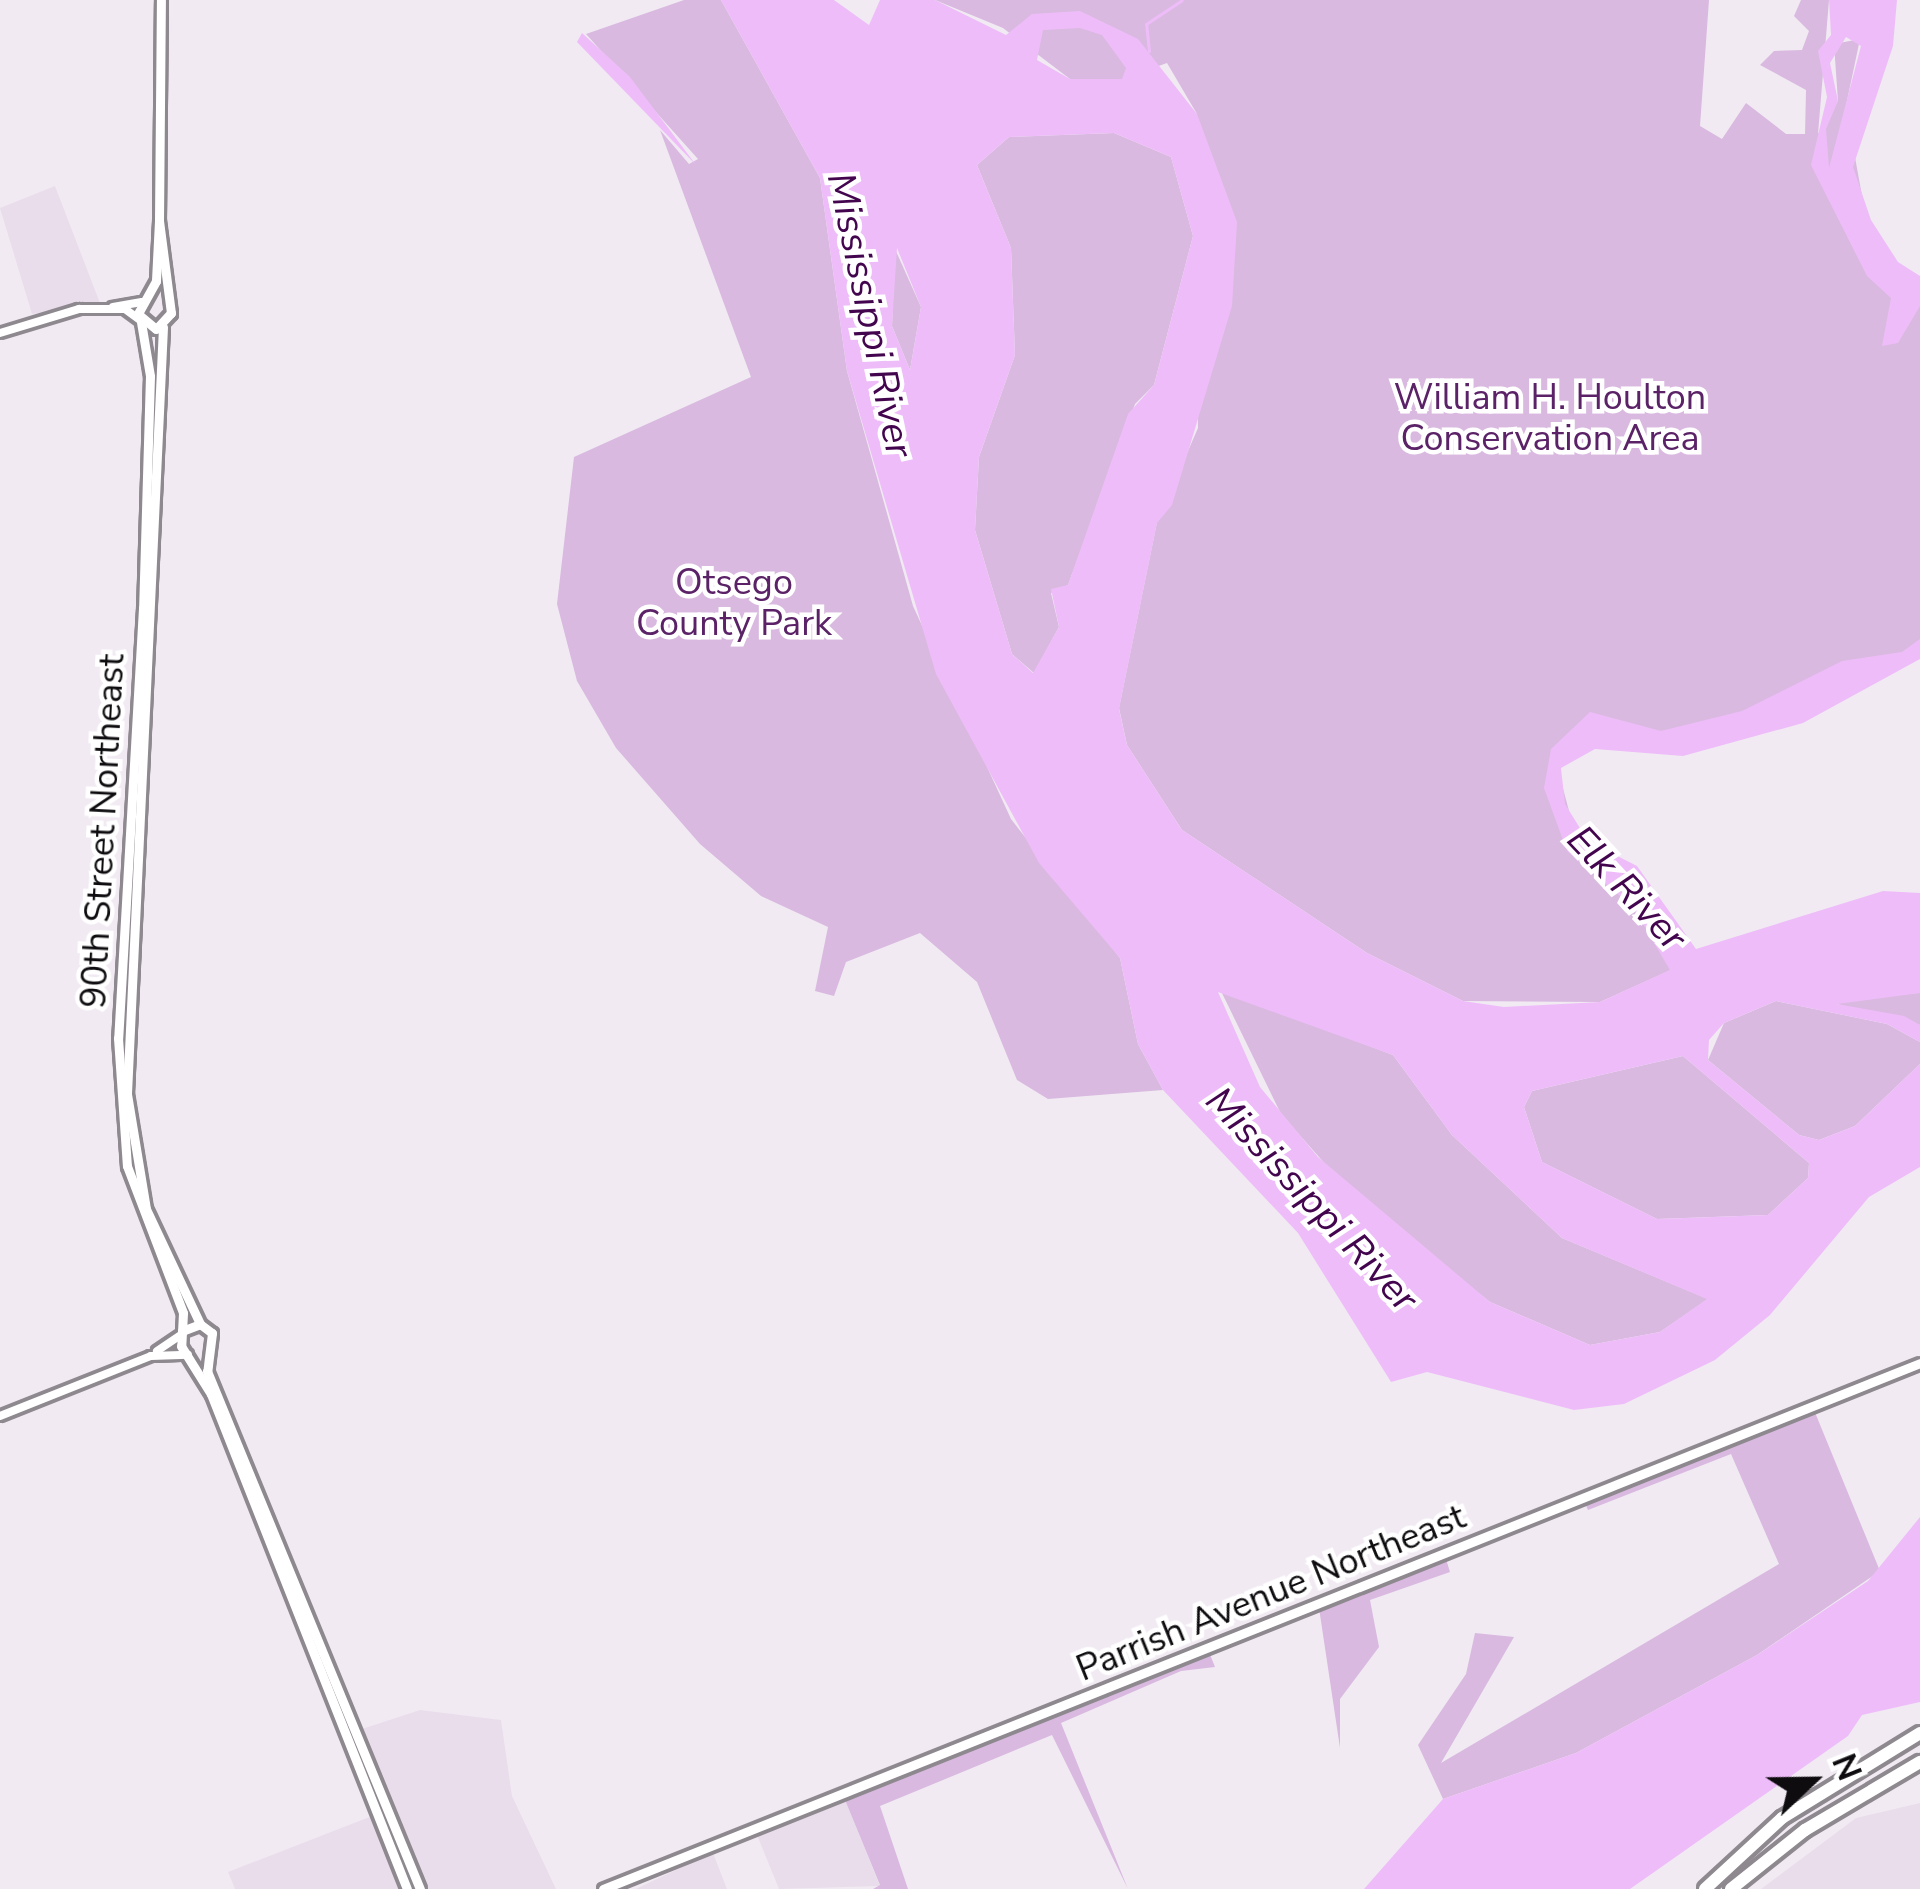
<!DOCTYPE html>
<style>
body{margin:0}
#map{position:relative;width:1920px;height:1889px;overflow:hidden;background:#f1eaf3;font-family:"Nunito Sans",sans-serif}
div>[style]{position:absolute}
.built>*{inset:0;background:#e9ddec}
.green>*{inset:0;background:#d9b9e0}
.water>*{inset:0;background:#eebdf9}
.stream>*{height:3px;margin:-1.5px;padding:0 1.5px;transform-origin:1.5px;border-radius:1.5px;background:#eebdf9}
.roads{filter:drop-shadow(3px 0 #8e888f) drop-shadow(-3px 0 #8e888f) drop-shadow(0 3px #8e888f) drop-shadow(0 -3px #8e888f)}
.tertiary>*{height:8px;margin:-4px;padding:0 4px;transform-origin:4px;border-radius:4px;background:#fff}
.secondary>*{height:9px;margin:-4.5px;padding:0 4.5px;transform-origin:4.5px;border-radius:4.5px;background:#fff}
.trunk>*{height:12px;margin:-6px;padding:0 6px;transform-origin:6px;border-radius:6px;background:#fff}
span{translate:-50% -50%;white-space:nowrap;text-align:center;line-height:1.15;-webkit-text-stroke:9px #fff;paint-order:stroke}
.park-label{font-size:36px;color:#5b2267}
.street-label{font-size:36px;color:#0e0c0f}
.water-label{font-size:39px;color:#42054e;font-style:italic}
.north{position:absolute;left:1752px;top:1721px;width:120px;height:120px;-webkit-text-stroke:9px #fff;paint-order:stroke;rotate:68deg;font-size:33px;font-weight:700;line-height:48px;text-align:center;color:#0e0c0f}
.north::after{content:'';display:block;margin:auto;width:42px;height:54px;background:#0e0c0f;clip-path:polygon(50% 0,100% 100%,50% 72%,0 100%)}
</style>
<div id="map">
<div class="built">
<div style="clip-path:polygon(55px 186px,100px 303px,32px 314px,0 208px)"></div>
<div style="clip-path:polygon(420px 1710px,501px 1720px,512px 1796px,556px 1889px,425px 1889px,359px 1730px)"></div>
<div style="clip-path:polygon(845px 1800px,880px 1886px,779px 1889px,757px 1835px)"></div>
<div style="clip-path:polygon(1920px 1803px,1920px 1889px,1761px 1889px,1856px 1818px)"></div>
<div style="clip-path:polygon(372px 1816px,405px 1889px,235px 1889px,228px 1872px)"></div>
<div style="clip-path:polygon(713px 1853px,727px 1889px,636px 1889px,665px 1875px)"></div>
</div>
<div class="green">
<div style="clip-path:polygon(684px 0,721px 0,820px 178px,847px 371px,913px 606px,1011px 819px,1120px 958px,1138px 1044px,1163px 1090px,1048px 1099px,1017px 1080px,977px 982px,920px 933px,846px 962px,834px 996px,815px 991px,828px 927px,761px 896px,700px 844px,616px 748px,577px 681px,557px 604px,574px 457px,751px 377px,660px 130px,689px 164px,698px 159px,586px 34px)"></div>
<div style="clip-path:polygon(935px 0,1709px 0,1700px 126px,1722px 139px,1746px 103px,1786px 134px,1805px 134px,1806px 90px,1760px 65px,1774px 51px,1802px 50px,1809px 31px,1794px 16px,1801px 0,1829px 0,1818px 134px,1838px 101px,1834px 44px,1860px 39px,1840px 134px,1851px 135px,1870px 240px,1920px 289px,1920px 646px,1711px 737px,1585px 742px,1557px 766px,1580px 852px,1629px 895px,1671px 970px,1600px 1002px,1463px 1001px,1367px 953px,1182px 830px,1127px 745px,1119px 708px,1157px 522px,1198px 428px,1197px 114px,1167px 63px,1122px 79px,1070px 79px,1003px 28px)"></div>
<div style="clip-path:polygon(1114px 133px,1171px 157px,1193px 236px,1154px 385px,1135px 404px,1068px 585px,1051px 593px,1059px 627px,1034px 673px,1012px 654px,975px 530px,979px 457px,1015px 355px,1011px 248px,977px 165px,1009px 137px)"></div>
<div style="clip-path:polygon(895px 249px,921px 307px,910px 370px,892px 326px)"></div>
<div style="clip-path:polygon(1220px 989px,1393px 1055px,1452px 1135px,1562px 1238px,1708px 1299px,1660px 1332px,1590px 1345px,1490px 1302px,1350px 1192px,1281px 1114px)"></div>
<div style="clip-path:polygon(1920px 993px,1920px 1025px,1837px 1004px,1846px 996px)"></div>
<div style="clip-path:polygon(1776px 1001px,1887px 1024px,1920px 1042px,1920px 1064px,1855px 1126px,1819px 1140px,1799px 1135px,1708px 1060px,1724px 1023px)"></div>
<div style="clip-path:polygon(1683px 1056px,1809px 1163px,1808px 1178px,1768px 1215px,1657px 1219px,1542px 1162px,1524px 1107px,1532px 1091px)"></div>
<div style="clip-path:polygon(1814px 1410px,1880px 1571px,1757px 1655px,1576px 1753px,1443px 1799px,1418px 1745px,1466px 1674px,1475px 1633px,1514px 1637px,1441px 1763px,1779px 1564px,1731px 1454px,1588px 1510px,1585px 1503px)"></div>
<div style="clip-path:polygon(1446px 1559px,1450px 1572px,1370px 1600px,1379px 1647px,1340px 1699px,1340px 1748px,1319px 1608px)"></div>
<div style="clip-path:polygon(1209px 1652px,1215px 1667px,1181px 1671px,1061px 1723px,1128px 1889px,1052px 1735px,880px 1806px,908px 1889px,873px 1889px,880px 1885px,845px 1800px)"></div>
</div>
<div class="water">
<div style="clip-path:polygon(evenodd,721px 0,834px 0,869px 25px,880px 0,935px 0,1006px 35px,1032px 14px,1080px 11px,1138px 39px,1197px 114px,1237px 222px,1232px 306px,1172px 505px,1157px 523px,1119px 709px,1127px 745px,1182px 830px,1367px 953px,1463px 1001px,1504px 1007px,1600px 1002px,1670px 970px,1633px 907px,1567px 851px,1544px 788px,1551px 749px,1590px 712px,1661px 731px,1742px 711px,1842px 661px,1902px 652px,1920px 639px,1920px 659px,1803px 723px,1683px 756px,1595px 749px,1561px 768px,1565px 804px,1588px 841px,1637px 866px,1696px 949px,1883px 891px,1920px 893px,1920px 993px,1837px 1004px,1904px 1016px,1920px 1025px,1920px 1042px,1887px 1024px,1776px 1001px,1724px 1023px,1709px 1040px,1708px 1060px,1799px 1135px,1819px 1140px,1855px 1126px,1920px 1064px,1920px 1167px,1869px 1197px,1770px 1315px,1715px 1360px,1624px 1404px,1574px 1410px,1427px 1372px,1391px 1382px,1298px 1233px,1163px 1090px,1138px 1044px,1120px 958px,1039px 863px,936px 674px,847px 371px,820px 178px,721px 0,1080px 28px,1102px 35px,1126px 68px,1122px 79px,1070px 79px,1037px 60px,1043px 30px,1080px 28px,721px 0,1114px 133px,1171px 157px,1193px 236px,1154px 385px,1128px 414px,1068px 585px,1051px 589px,1059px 627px,1033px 673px,1012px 654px,975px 530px,979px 457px,1015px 355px,1011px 248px,977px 165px,1009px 137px,1114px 133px,721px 0,897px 248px,921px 307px,910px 370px,892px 326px,897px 248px,721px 0,1218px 992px,1393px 1055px,1452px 1135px,1562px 1238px,1707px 1299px,1660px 1332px,1590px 1345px,1490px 1302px,1318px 1157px,1260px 1087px,1218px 992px,721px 0,1683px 1056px,1809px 1163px,1808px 1178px,1768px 1215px,1657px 1219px,1542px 1162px,1524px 1107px,1532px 1091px,1683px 1056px)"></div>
<div style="clip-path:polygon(evenodd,1829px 0,1897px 0,1893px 46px,1853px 167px,1871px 220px,1898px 262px,1920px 276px,1920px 306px,1898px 343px,1882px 346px,1891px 298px,1867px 276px,1811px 165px,1827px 97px,1818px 51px,1831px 35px,1829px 0,1846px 37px,1861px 46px,1829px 168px,1826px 129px,1838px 101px,1830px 63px,1846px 37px)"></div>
<div style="clip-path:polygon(582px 33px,630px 77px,696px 165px,577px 42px)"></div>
<div style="clip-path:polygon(1920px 1517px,1920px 1702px,1862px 1715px,1848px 1736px,1630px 1889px,1364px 1889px,1443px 1799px,1576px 1753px,1757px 1655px,1868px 1581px)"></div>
</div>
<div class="stream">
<div style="left:1149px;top:51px;width:27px;rotate:-96deg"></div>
<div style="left:1146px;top:24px;width:43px;rotate:-33.7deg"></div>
</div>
<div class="roads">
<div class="tertiary">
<div style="left:113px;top:307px;width:29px;rotate:-10deg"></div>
<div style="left:0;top:333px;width:83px;rotate:-16.9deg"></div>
<div style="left:79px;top:309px;width:46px"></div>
<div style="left:125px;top:309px;width:19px;rotate:36deg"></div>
<div style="left:157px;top:1351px;width:29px;rotate:-34deg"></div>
<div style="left:0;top:1416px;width:162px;rotate:-21.7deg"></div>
<div style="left:151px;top:1356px;width:37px;rotate:-2deg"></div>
</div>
<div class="secondary">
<div style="left:159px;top:221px;width:60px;rotate:92.9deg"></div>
<div style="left:156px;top:281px;width:38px;rotate:119deg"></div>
<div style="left:138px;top:314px;width:23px;rotate:40deg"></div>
<div style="left:156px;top:329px;width:22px;rotate:-47deg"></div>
<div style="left:171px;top:313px;width:93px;rotate:-97.4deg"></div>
<div style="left:159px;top:221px;width:221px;rotate:-89.5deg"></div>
<div style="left:141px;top:322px;width:55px;rotate:80.5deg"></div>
<div style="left:150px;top:376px;width:232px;rotate:91.7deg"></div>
<div style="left:143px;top:608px;width:431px;rotate:93.3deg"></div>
<div style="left:118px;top:1038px;width:128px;rotate:86deg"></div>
<div style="left:127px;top:1166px;width:157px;rotate:69.1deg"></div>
<div style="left:183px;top:1313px;width:33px;rotate:93deg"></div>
<div style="left:181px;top:1346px;width:57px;rotate:58deg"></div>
<div style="left:211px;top:1394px;width:532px;rotate:68.4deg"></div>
<div style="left:163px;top:327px;width:768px;rotate:92.69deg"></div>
<div style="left:127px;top:1094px;width:117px;rotate:80.6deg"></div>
<div style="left:146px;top:1209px;width:127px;rotate:64.8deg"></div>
<div style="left:182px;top:1331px;width:19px;rotate:-21deg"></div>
<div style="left:200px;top:1324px;width:15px;rotate:37deg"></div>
<div style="left:212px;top:1333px;width:38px;rotate:97deg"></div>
<div style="left:207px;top:1371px;width:560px;rotate:67.65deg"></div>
<div style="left:603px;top:1889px;width:1418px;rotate:-21.77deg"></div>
</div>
<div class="trunk">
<div style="left:1705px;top:1889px;width:105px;rotate:-42.7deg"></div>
<div style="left:1782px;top:1818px;width:162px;rotate:-31.6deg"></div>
<div style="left:1731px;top:1889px;width:95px;rotate:-38.6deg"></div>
<div style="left:1805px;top:1830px;width:134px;rotate:-30.6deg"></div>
</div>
</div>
<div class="park-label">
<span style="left:1550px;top:418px">William H. Houlton<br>Conservation Area</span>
<span style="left:734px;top:603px">Otsego<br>County Park</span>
</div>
<div class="street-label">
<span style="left:103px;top:831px;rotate:-87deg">90th Street Northeast</span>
<span style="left:1271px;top:1593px;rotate:-22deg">Parrish Avenue Northeast</span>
</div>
<div class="water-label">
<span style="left:869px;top:315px;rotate:78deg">Mississippi River</span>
<span style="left:1626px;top:889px;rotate:47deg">Elk River</span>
<span style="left:1311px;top:1200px;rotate:47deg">Mississippi River</span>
</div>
<div class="north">N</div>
</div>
